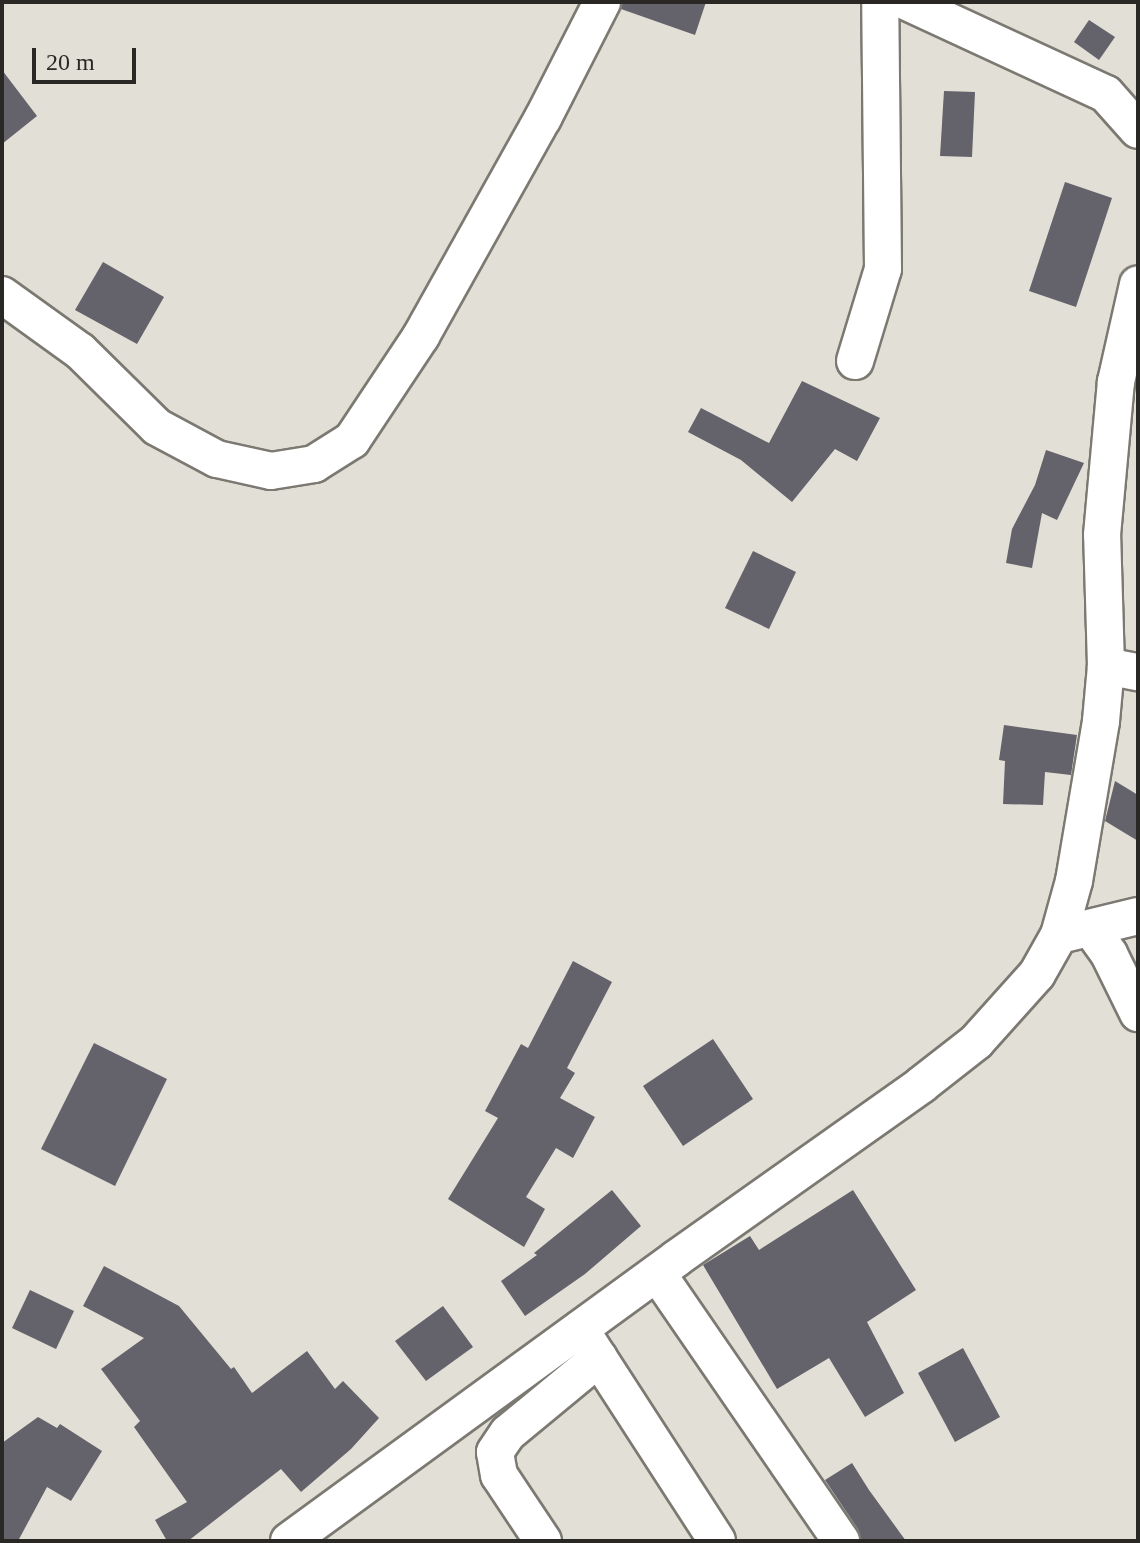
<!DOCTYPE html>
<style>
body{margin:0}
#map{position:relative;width:1140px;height:1543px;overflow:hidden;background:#e2dfd6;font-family:"Times New Roman",serif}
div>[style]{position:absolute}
.building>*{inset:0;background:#64626a}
.roads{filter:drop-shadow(2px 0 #7b7971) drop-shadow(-2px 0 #7b7971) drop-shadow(0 2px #7b7971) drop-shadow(0 -2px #7b7971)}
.minor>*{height:36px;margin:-18px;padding:0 18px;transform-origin:18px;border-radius:18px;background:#fff}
span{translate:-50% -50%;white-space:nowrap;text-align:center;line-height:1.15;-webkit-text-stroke:8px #e2dfd6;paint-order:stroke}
.frame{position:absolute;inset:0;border:4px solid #292825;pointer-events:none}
.scale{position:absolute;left:32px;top:48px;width:104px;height:36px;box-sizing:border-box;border:4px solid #292825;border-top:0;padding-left:10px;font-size:24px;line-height:28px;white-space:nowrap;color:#292825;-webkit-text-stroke:6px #e2dfd6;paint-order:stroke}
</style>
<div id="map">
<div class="building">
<div style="clip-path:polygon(623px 2px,706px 2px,695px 35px,621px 9px)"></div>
<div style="clip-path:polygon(1089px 20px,1115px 37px,1099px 60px,1074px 42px)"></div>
<div style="clip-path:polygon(2px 70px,37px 116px,2px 144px)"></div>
<div style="clip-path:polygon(944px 91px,975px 92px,972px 157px,940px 156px)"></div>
<div style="clip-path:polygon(1065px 182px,1112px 198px,1076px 307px,1029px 291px)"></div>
<div style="clip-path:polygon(103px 262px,164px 297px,137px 344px,75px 310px)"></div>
<div style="clip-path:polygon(802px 381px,880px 418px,857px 461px,835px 449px,792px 502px,741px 460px,688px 432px,701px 408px,769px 443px)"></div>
<div style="clip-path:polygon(1046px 450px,1084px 463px,1057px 520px,1042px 513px,1032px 568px,1006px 563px,1012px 529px,1035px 485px)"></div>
<div style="clip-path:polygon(753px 551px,796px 572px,769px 629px,725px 608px)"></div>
<div style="clip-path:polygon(1004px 725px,1077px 735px,1071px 775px,1045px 772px,1043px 805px,1003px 804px,1005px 761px,999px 760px)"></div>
<div style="clip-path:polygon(1115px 781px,1138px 795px,1138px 841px,1105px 821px)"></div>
<div style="clip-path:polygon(573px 961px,612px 982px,567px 1068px,575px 1073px,560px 1098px,595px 1117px,573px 1158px,556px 1148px,526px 1197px,545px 1209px,524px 1247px,448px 1199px,498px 1118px,485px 1111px,521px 1044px,528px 1048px)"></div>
<div style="clip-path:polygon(713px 1039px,753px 1099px,683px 1146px,643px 1086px)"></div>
<div style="clip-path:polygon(94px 1043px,167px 1079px,115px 1186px,41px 1149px)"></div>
<div style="clip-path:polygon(612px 1190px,641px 1226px,585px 1274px,525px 1316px,501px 1281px,537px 1255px,534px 1253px)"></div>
<div style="clip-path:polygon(853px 1190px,916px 1290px,867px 1322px,904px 1393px,865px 1417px,829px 1358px,777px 1389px,703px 1265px,750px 1236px,759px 1250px)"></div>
<div style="clip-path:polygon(104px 1266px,179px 1306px,231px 1369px,234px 1367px,252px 1393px,307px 1351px,335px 1389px,343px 1381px,379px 1418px,351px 1449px,301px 1492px,281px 1469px,188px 1541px,167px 1541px,155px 1520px,187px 1502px,134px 1427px,140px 1421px,101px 1369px,144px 1338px,83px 1306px)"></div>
<div style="clip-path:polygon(30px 1290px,74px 1311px,56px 1349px,12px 1328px)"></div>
<div style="clip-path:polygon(443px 1306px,473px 1347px,426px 1381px,395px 1341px)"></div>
<div style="clip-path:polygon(963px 1348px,1000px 1417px,955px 1442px,918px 1373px)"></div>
<div style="clip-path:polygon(38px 1417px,57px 1428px,60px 1424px,102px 1451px,71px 1501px,47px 1487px,18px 1541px,2px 1541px,2px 1443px)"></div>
<div style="clip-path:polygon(852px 1463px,869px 1490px,906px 1541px,862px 1541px,858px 1529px,825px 1480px)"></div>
</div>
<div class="roads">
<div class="minor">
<div style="left:907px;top:2px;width:219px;rotate:24.8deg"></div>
<div style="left:1106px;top:94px;width:48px;rotate:48.4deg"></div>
<div style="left:2px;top:295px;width:96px;rotate:35.7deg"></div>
<div style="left:80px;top:351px;width:108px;rotate:44.6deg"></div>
<div style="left:157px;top:427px;width:68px;rotate:28.1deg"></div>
<div style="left:217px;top:459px;width:55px;rotate:12.5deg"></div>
<div style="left:271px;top:471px;width:44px;rotate:-9.2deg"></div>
<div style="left:314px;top:464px;width:45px;rotate:-32.3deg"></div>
<div style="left:352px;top:440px;width:125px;rotate:-56.4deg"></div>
<div style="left:421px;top:336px;width:250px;rotate:-60.8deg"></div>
<div style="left:543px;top:118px;width:130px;rotate:-63deg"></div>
<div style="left:855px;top:361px;width:96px;rotate:-73.1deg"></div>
<div style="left:883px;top:269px;width:267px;rotate:-90.6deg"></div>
<div style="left:1106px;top:666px;width:33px;rotate:11deg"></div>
<div style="left:1091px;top:929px;width:31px;rotate:54deg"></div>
<div style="left:1109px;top:954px;width:66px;rotate:63.8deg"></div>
<div style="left:1068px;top:933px;width:72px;rotate:-13.7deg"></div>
<div style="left:657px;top:1273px;width:325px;rotate:55.5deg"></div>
<div style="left:580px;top:1329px;width:252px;rotate:57.1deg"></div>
<div style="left:289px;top:1541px;width:480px;rotate:-36.1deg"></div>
<div style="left:677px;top:1258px;width:299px;rotate:-35.3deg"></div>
<div style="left:921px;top:1085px;width:70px;rotate:-38deg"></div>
<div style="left:976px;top:1042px;width:91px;rotate:-48.1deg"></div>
<div style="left:1037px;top:974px;width:45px;rotate:-60.6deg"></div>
<div style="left:1059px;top:935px;width:56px;rotate:-74.5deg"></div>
<div style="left:1074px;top:881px;width:162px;rotate:-80.4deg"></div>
<div style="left:1101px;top:721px;width:55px;rotate:-84.8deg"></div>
<div style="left:1106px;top:666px;width:131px;rotate:-91.7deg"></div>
<div style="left:1102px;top:535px;width:154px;rotate:-84.8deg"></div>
<div style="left:1116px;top:382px;width:100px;rotate:-77.3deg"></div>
<div style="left:543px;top:1541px;width:79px;rotate:-123.7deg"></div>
<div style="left:499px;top:1475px;width:23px;rotate:-100deg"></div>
<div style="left:495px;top:1452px;width:23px;rotate:-56deg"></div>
<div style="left:508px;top:1433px;width:118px;rotate:-39.5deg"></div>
</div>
</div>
<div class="frame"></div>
<div class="scale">20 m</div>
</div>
